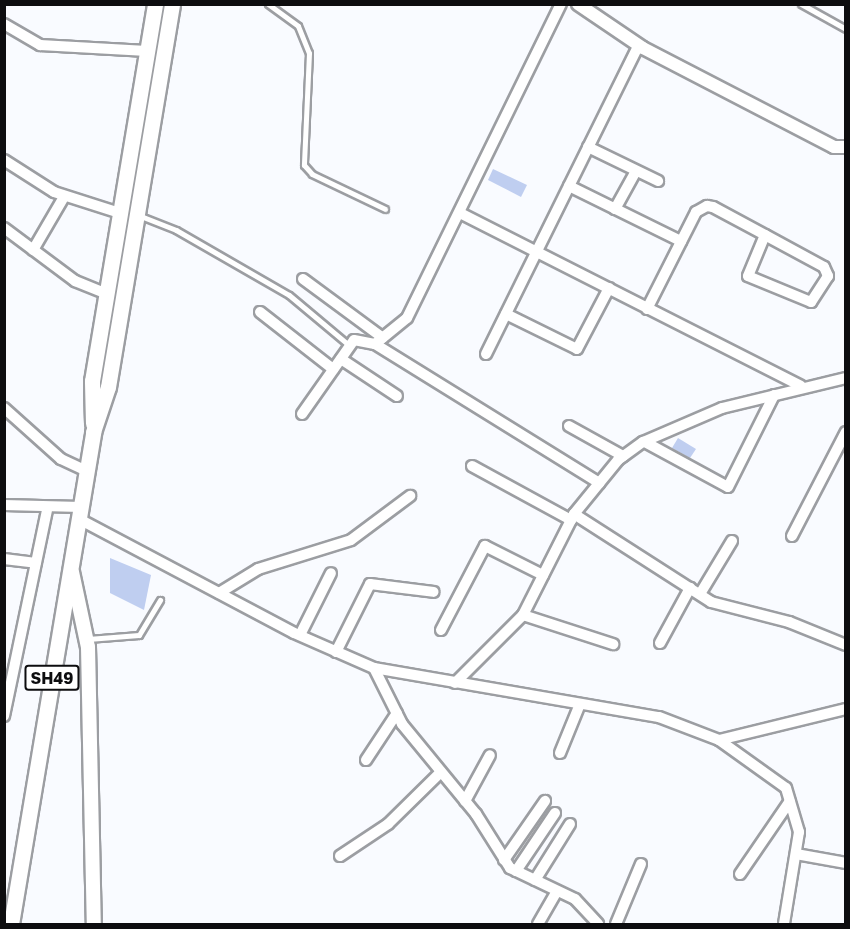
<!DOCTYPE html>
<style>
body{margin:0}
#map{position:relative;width:850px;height:929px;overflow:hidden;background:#f9fbff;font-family:"Golos Text",sans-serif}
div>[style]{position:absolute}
.building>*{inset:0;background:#bfcef0}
.roads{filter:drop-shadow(2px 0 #9c9ea2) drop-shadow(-2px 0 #9c9ea2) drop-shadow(0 2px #9c9ea2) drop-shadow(0 -2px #9c9ea2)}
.service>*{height:5px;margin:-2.5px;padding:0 2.5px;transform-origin:2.5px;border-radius:2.5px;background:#fff}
.minor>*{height:10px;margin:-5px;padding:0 5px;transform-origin:5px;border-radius:5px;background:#fff}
.tertiary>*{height:12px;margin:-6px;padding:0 6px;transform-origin:6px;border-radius:6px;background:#fff}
.secondary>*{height:14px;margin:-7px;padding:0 7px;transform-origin:7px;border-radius:7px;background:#fff}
.primary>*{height:15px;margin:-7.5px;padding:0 7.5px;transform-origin:7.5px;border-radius:7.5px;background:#fff}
span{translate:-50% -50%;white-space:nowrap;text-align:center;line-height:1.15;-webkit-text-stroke:4.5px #fff;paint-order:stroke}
.shield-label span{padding:2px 4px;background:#fff;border:2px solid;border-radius:4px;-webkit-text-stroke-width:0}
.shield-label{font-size:16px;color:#0d0d0f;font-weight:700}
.frame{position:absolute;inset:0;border:6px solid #0d0d0f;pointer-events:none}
</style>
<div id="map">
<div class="building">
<div style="clip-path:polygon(493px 169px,527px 185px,521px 197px,488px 180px)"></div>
<div style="clip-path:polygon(678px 438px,696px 449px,690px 458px,672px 448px)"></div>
<div style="clip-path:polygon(110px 558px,151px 575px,144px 610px,110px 593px)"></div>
</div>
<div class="roads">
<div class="service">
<div style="left:268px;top:4px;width:37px;rotate:36deg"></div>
<div style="left:298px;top:26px;width:29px;rotate:68deg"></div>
<div style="left:309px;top:53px;width:112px;rotate:92.6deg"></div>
<div style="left:304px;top:165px;width:12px;rotate:48deg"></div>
<div style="left:312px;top:174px;width:81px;rotate:25.6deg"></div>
<div style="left:801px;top:4px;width:51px;rotate:29.1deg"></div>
<div style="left:138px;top:215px;width:41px;rotate:21.5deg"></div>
<div style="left:176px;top:230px;width:130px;rotate:29.9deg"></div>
<div style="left:289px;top:295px;width:80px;rotate:39.9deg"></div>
<div style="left:88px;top:639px;width:51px;rotate:-4.5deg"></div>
<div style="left:139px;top:635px;width:41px;rotate:-59deg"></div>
</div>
<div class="minor">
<div style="left:4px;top:24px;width:42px;rotate:30.3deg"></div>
<div style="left:40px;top:45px;width:107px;rotate:3.2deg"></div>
<div style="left:588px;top:147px;width:78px;rotate:25.9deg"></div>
<div style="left:4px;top:160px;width:59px;rotate:32.6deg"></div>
<div style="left:54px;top:192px;width:69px;rotate:17.7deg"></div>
<div style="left:569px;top:186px;width:125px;rotate:26.2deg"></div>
<div style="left:615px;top:209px;width:43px;rotate:-61.1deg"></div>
<div style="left:460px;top:213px;width:382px;rotate:26.9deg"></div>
<div style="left:4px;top:228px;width:89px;rotate:36.7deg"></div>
<div style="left:75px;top:281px;width:35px;rotate:22deg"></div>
<div style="left:33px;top:250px;width:61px;rotate:-59.7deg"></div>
<div style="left:303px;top:279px;width:99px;rotate:36.4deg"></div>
<div style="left:647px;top:309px;width:109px;rotate:-63.2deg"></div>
<div style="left:696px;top:212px;width:13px;rotate:-29deg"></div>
<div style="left:707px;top:206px;width:6px;rotate:9deg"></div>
<div style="left:713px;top:207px;width:59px;rotate:28.3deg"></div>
<div style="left:765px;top:235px;width:67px;rotate:28.5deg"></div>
<div style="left:824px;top:267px;width:10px;rotate:66deg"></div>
<div style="left:828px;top:276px;width:31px;rotate:123deg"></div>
<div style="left:811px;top:302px;width:68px;rotate:-157.6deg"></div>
<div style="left:748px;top:276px;width:44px;rotate:-67.5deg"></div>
<div style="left:260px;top:312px;width:93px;rotate:38deg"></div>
<div style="left:506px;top:314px;width:79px;rotate:26.2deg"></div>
<div style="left:577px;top:349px;width:69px;rotate:-62.3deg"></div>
<div style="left:375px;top:344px;width:264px;rotate:31.8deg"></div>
<div style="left:486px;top:354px;width:345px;rotate:-63.7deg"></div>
<div style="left:341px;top:359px;width:67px;rotate:33.5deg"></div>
<div style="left:4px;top:408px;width:76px;rotate:41.8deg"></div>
<div style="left:61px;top:459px;width:29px;rotate:25deg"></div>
<div style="left:302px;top:414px;width:90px;rotate:-54.9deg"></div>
<div style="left:354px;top:340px;width:21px;rotate:11deg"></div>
<div style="left:375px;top:344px;width:41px;rotate:-39.1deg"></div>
<div style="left:407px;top:318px;width:350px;rotate:-63.9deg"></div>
<div style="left:569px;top:426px;width:62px;rotate:29.1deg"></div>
<div style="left:645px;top:442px;width:94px;rotate:28.5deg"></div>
<div style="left:728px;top:487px;width:103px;rotate:-63.4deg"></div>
<div style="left:472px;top:466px;width:113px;rotate:28.6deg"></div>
<div style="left:4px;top:505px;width:77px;rotate:1.5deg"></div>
<div style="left:574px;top:514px;width:163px;rotate:32.7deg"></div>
<div style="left:711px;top:602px;width:81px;rotate:14.4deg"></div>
<div style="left:789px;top:622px;width:61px;rotate:22deg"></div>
<div style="left:79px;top:519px;width:243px;rotate:27.9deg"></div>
<div style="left:294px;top:633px;width:87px;rotate:23.6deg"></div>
<div style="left:374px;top:668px;width:289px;rotate:9.8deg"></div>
<div style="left:659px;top:717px;width:64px;rotate:21deg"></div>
<div style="left:719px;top:740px;width:82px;rotate:35.6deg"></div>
<div style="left:786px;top:788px;width:46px;rotate:73.5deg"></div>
<div style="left:799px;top:832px;width:93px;rotate:99.3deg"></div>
<div style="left:792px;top:536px;width:117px;rotate:-62.6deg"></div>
<div style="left:4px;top:559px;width:32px;rotate:7deg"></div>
<div style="left:219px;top:593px;width:46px;rotate:-31.6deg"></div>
<div style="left:258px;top:569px;width:97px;rotate:-17.3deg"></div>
<div style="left:351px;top:540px;width:74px;rotate:-36.7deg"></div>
<div style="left:700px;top:594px;width:62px;rotate:-58.9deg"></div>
<div style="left:523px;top:615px;width:95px;rotate:17.9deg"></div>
<div style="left:441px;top:630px;width:95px;rotate:-62.4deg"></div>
<div style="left:485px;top:546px;width:65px;rotate:26.6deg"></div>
<div style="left:300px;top:635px;width:69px;rotate:-63.4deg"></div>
<div style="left:660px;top:643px;width:63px;rotate:-61.4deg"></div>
<div style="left:336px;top:652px;width:76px;rotate:-63.4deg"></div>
<div style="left:370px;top:584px;width:64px;rotate:7.1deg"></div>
<div style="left:374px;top:668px;width:63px;rotate:63.4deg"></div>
<div style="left:402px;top:724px;width:117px;rotate:50.6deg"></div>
<div style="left:476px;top:814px;width:64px;rotate:57.8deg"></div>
<div style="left:510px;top:868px;width:72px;rotate:25.5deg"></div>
<div style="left:575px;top:899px;width:34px;rotate:47deg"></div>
<div style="left:455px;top:683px;width:96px;rotate:-45deg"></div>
<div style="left:523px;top:615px;width:113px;rotate:-63.2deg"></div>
<div style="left:574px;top:514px;width:70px;rotate:-50.8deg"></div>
<div style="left:618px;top:460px;width:31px;rotate:-36deg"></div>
<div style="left:643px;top:442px;width:86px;rotate:-23.3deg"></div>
<div style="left:722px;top:408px;width:128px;rotate:-13.6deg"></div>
<div style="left:4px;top:716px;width:210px;rotate:-78.2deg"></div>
<div style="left:719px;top:740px;width:131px;rotate:-13.7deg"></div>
<div style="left:560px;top:753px;width:53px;rotate:-67.8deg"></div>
<div style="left:366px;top:760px;width:56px;rotate:-56.6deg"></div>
<div style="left:465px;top:801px;width:52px;rotate:-61.5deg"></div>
<div style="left:796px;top:854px;width:51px;rotate:10.2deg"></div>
<div style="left:340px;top:856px;width:58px;rotate:-33.7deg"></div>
<div style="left:388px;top:824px;width:74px;rotate:-44.5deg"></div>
<div style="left:504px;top:860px;width:72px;rotate:-55.2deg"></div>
<div style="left:516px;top:871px;width:70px;rotate:-56.1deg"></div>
<div style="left:740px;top:874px;width:88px;rotate:-55.6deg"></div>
<div style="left:535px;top:880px;width:66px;rotate:-58deg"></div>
<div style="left:538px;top:924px;width:38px;rotate:-60deg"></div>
<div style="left:616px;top:924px;width:65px;rotate:-67.4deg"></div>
</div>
<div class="tertiary">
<div style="left:578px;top:4px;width:78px;rotate:34.1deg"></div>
<div style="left:643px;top:48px;width:215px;rotate:27.4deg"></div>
<div style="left:834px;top:147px;width:12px"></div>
</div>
<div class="secondary">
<div style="left:72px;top:572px;width:77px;rotate:78deg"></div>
<div style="left:88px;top:647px;width:277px;rotate:88.8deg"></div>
</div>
<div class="primary">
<div style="left:93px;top:423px;width:42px;rotate:-91.4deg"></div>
<div style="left:92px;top:381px;width:382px;rotate:-80.5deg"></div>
<div style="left:11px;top:924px;width:499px;rotate:-80.5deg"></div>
<div style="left:93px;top:432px;width:47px;rotate:-71.6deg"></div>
<div style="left:108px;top:387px;width:388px;rotate:-80.5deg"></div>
</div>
</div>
<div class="shield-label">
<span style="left:52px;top:678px">SH49</span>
</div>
<div class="frame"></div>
</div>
